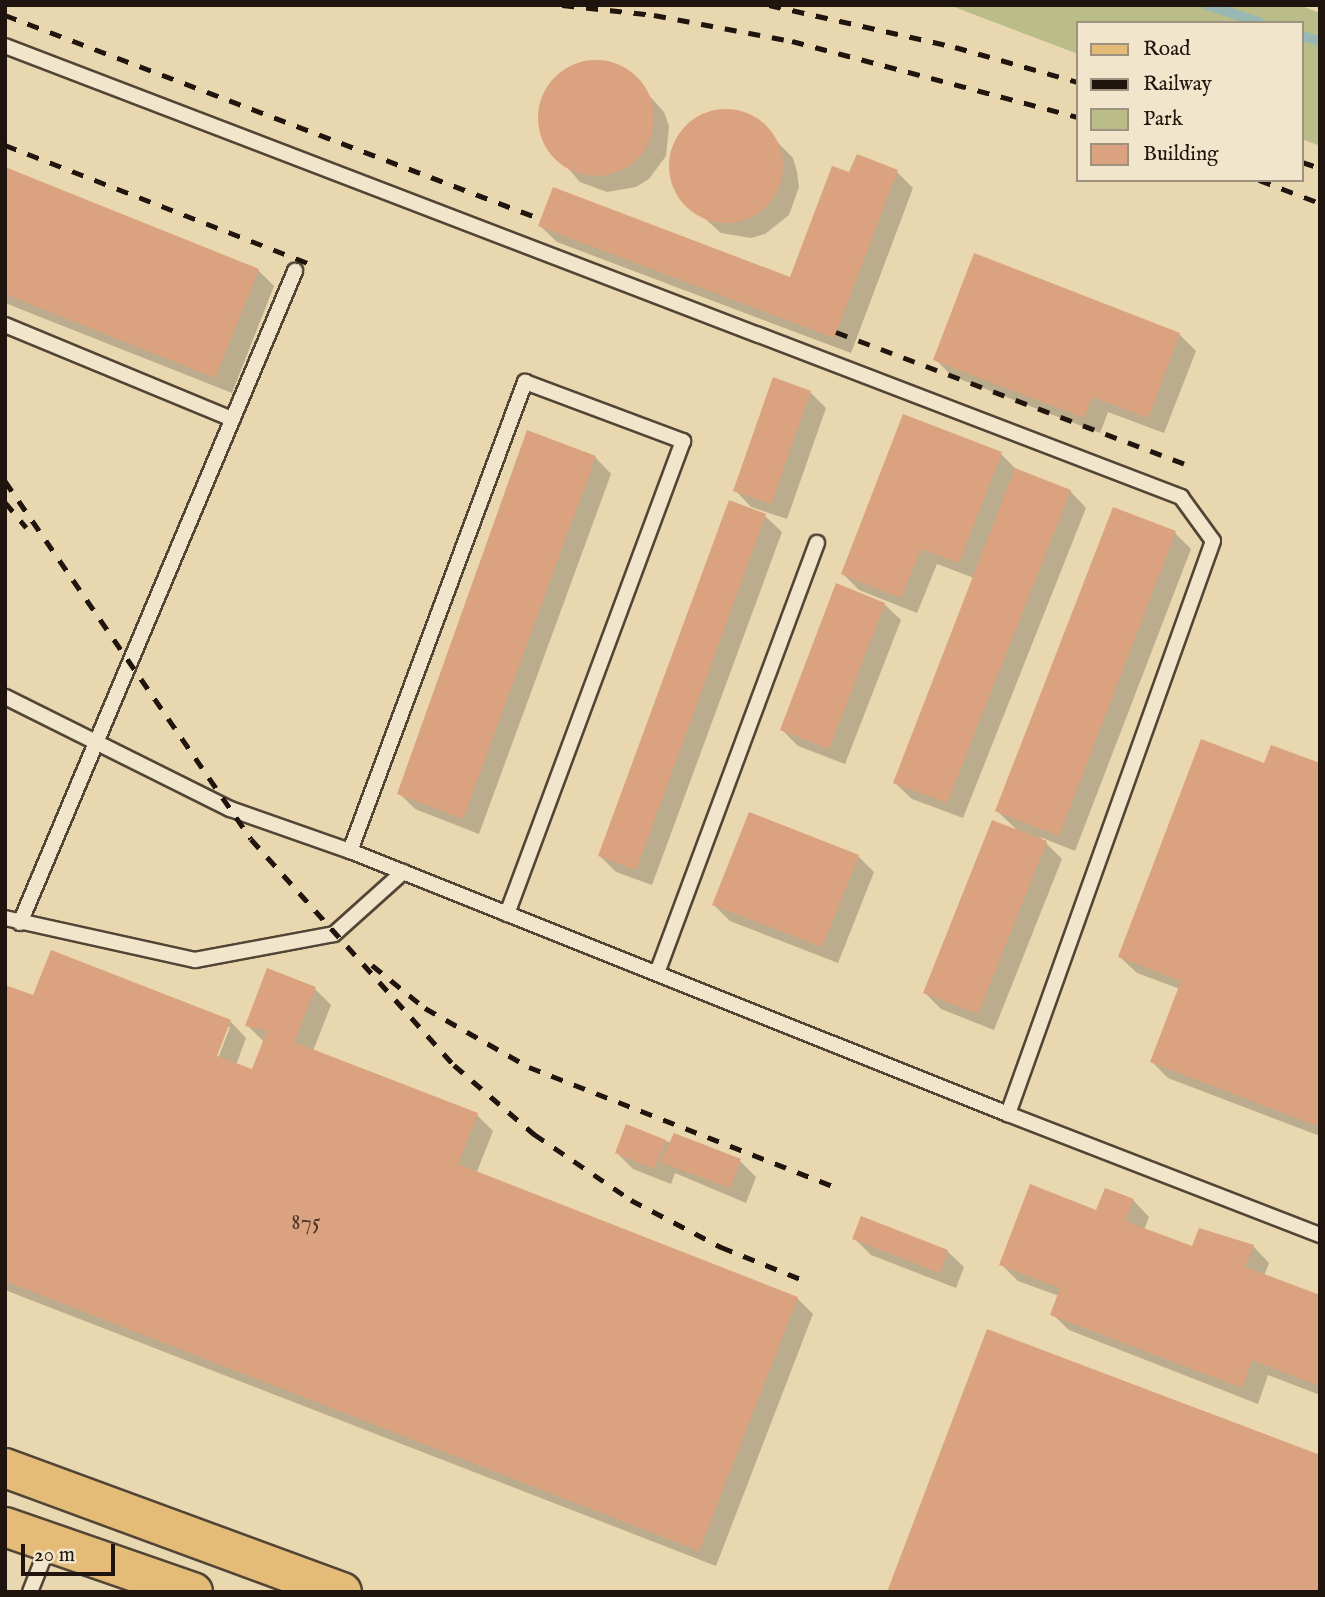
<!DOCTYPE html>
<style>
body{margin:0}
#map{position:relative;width:1325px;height:1597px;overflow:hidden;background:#e9d7af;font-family:"IM FELL English",serif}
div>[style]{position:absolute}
.green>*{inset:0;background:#babd88}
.shadow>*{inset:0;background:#0003}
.stream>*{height:10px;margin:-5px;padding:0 5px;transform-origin:5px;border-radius:5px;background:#9ab8b3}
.building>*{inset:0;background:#dba27f}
.round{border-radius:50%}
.roads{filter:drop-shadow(2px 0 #524536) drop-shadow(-2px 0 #524536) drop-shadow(0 2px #524536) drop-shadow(0 -2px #524536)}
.lane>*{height:14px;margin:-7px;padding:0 7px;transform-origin:7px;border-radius:7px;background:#f1e5cb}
.primary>*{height:38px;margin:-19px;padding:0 19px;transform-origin:19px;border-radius:19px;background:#e4bc78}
.rail>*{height:5px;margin-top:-2.5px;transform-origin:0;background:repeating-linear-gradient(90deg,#20140e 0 12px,transparent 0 24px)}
span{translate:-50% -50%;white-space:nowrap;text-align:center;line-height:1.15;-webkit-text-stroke:5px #f1e5cb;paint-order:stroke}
.number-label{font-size:24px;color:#4f382a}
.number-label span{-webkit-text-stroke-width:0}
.frame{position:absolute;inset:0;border:7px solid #20140e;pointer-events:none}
.legend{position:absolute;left:1076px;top:21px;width:228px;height:161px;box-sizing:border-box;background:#f1e5cb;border:2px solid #9d917f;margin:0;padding:9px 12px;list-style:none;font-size:21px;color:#20140e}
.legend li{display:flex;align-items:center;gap:14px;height:35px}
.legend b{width:35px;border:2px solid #9d917f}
.scale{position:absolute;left:21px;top:1544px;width:94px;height:32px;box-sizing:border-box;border:4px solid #20140e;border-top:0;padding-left:9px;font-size:21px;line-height:24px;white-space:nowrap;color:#20140e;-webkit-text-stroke:5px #f1e5cb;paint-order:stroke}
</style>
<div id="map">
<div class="green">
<div style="clip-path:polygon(949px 5px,1299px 5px,1320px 13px,1320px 146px,1302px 139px,1302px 23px,1078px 23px,1078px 54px)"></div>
</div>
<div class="shadow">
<div style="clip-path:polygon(601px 62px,628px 72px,664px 112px,669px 126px,666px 156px,649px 179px,636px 187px,607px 192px,580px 182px,544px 141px,540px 128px,549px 85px,572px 67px)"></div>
<div style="clip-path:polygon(727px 110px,755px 119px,793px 158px,797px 172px,799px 187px,789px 215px,765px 234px,751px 238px,721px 233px,681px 197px,674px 184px,672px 154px,677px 140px,698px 118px)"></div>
<div style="clip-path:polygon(5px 169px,258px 270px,274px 286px,232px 393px,5px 303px)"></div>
<div style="clip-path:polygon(897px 172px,913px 188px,851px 353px,557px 242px,540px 226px,791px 279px,850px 175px)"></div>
<div style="clip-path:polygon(1179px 334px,1196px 351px,1164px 433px,1108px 412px,1100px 433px,952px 376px,935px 359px)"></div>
<div style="clip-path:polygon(810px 392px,826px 408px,787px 519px,751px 507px,735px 490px)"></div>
<div style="clip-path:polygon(1001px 454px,1017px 470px,1070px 491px,1086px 508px,963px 818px,912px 799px,895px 783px,974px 578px,937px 564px,917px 613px,859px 590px,843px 574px)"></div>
<div style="clip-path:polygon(595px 457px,611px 474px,479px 834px,415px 809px,399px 793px)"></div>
<div style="clip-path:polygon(765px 516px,782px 532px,652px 885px,616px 872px,600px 856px)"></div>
<div style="clip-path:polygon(1175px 533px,1191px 549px,1075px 851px,1040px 837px,1062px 859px,994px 1030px,941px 1009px,925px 993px,1019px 832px,997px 811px)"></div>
<div style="clip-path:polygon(884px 604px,901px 620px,845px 764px,798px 746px,782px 730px)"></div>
<div style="clip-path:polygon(1320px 765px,1320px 1136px,1168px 1078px,1152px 1062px,1180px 989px,1137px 973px,1120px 957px,1265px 766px)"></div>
<div style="clip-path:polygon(858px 856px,874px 872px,838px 963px,730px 921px,714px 905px)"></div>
<div style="clip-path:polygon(evenodd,5px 987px,34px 998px,230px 1021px,246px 1038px,236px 1065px,253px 1071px,264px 1042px,247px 1025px,315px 989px,331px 1005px,313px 1051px,477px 1115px,493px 1131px,476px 1174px,797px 1298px,813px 1314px,716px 1566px,5px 1290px,5px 987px,226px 1027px,230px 1027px,216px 1064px,212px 1063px,226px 1027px)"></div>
<div style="clip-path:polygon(665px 1141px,740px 1161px,756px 1177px,746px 1203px,675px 1173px,671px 1184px,633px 1169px,617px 1153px)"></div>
<div style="clip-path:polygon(1133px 1200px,1149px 1217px,1144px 1230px,1193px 1249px,1253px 1246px,1269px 1263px,1264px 1276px,1320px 1297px,1320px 1395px,1268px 1375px,1258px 1404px,1069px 1330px,1052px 1314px,1059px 1296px,1018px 1281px,1001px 1264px,1097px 1212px)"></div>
<div style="clip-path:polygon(854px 1238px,947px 1251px,964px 1267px,956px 1288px,871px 1255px)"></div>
</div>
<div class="stream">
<div style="left:1207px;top:5px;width:57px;rotate:18.4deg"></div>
<div style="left:1302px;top:36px;width:19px;rotate:16deg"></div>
</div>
<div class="building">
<div class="round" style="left:538px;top:60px;width:116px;height:116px"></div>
<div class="round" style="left:669px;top:109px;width:114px;height:114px"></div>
<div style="clip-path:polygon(857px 154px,898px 170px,834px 338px,538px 226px,553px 187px,790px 277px,832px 166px,849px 172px)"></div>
<div style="clip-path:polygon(5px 167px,259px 269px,215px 378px,5px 294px)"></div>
<div style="clip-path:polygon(974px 253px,1180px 333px,1148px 418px,1092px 397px,1084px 418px,933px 360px)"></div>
<div style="clip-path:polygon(773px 377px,811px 391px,771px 504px,733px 491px)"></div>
<div style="clip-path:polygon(903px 414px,1002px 452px,959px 563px,921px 549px,901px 598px,841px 574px)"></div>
<div style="clip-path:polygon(527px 430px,596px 456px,463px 819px,397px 794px)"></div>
<div style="clip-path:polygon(1015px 468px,1071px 490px,947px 803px,893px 783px)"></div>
<div style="clip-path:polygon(729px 500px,766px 514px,636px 870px,598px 856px)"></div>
<div style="clip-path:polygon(1113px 507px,1176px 531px,1059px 836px,995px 811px)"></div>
<div style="clip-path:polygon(836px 583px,885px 603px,829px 749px,780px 730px)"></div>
<div style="clip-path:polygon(1201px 739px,1264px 763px,1271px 745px,1320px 763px,1320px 1127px,1150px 1062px,1181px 981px,1118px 957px)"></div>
<div style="clip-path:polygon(749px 812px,859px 855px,822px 947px,712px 905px)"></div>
<div style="clip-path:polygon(992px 820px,1047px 841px,978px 1014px,923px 993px)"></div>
<div style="clip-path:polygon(51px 950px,231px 1020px,217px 1056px,252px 1069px,267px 1031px,245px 1026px,267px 968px,316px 987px,294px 1042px,478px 1113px,458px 1164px,798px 1297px,699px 1551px,5px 1281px,5px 985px,33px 995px)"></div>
<div style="clip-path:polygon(626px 1124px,666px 1140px,654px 1169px,615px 1153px)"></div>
<div style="clip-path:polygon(674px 1133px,741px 1159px,730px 1188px,660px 1162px)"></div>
<div style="clip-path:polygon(1030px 1184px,1096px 1210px,1105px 1188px,1134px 1199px,1125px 1221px,1192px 1246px,1199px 1228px,1254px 1245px,1245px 1267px,1320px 1295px,1320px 1386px,1252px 1360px,1242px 1388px,1050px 1315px,1060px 1288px,999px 1265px)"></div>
<div style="clip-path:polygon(861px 1216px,948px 1250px,940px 1273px,852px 1239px)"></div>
<div style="clip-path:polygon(987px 1329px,1320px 1455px,1320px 1592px,887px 1592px)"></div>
</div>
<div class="roads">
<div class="lane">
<div style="left:5px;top:46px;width:1260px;rotate:20.98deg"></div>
<div style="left:1181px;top:497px;width:54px;rotate:54deg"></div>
<div style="left:1213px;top:541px;width:609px;rotate:109.69deg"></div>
<div style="left:1008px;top:1114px;width:709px;rotate:-158.21deg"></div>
<div style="left:350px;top:851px;width:127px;rotate:-160.7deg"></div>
<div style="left:230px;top:809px;width:251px;rotate:-153.5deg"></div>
<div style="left:5px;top:325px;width:246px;rotate:22.5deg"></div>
<div style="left:350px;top:851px;width:501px;rotate:-69.54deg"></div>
<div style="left:525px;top:382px;width:169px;rotate:20.5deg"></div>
<div style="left:683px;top:441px;width:505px;rotate:110.41deg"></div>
<div style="left:5px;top:918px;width:195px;rotate:12.5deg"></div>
<div style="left:195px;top:960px;width:141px;rotate:-10.6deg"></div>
<div style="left:334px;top:934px;width:93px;rotate:-41.9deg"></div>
<div style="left:20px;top:923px;width:708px;rotate:-67.13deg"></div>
<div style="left:657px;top:973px;width:459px;rotate:-69.6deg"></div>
<div style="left:1008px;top:1114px;width:335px;rotate:21.2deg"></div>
<div style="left:30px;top:1592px;width:52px;rotate:-68.4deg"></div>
</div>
<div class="primary">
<div style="left:5px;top:1468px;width:359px;rotate:20.2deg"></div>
<div style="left:5px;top:1527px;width:199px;rotate:19.1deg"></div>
</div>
</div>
<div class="rail">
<div style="left:562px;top:5px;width:93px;rotate:6.2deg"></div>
<div style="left:654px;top:15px;width:140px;rotate:10.7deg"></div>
<div style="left:792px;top:41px;width:296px;rotate:14.9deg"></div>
<div style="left:769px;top:5px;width:191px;rotate:12.7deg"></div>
<div style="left:955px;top:47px;width:128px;rotate:15.9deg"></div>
<div style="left:5px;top:15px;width:574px;rotate:20.84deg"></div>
<div style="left:5px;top:145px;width:327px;rotate:21.3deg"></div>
<div style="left:1302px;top:162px;width:19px;rotate:18deg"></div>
<div style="left:1259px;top:180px;width:65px;rotate:20.7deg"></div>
<div style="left:836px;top:332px;width:373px;rotate:20.7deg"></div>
<div style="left:5px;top:481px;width:434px;rotate:55.5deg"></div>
<div style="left:251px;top:839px;width:304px;rotate:48.1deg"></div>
<div style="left:454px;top:1065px;width:106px;rotate:40.8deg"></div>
<div style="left:534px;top:1134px;width:117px;rotate:34.2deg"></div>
<div style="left:631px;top:1200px;width:102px;rotate:27.6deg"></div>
<div style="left:721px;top:1247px;width:88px;rotate:21.9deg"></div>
<div style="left:5px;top:502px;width:33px;rotate:50deg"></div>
<div style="left:372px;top:965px;width:68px;rotate:39.1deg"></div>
<div style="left:425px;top:1008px;width:120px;rotate:29.6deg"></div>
<div style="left:529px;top:1067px;width:334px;rotate:21.4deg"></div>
</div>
<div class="number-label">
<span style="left:306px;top:1223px">875</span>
</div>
<div class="frame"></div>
<ul class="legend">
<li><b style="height:9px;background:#e4bc78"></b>Road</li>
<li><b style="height:9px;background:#20140e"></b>Railway</li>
<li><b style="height:19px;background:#babd88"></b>Park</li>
<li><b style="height:19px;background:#dba27f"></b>Building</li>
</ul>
<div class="scale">20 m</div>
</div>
